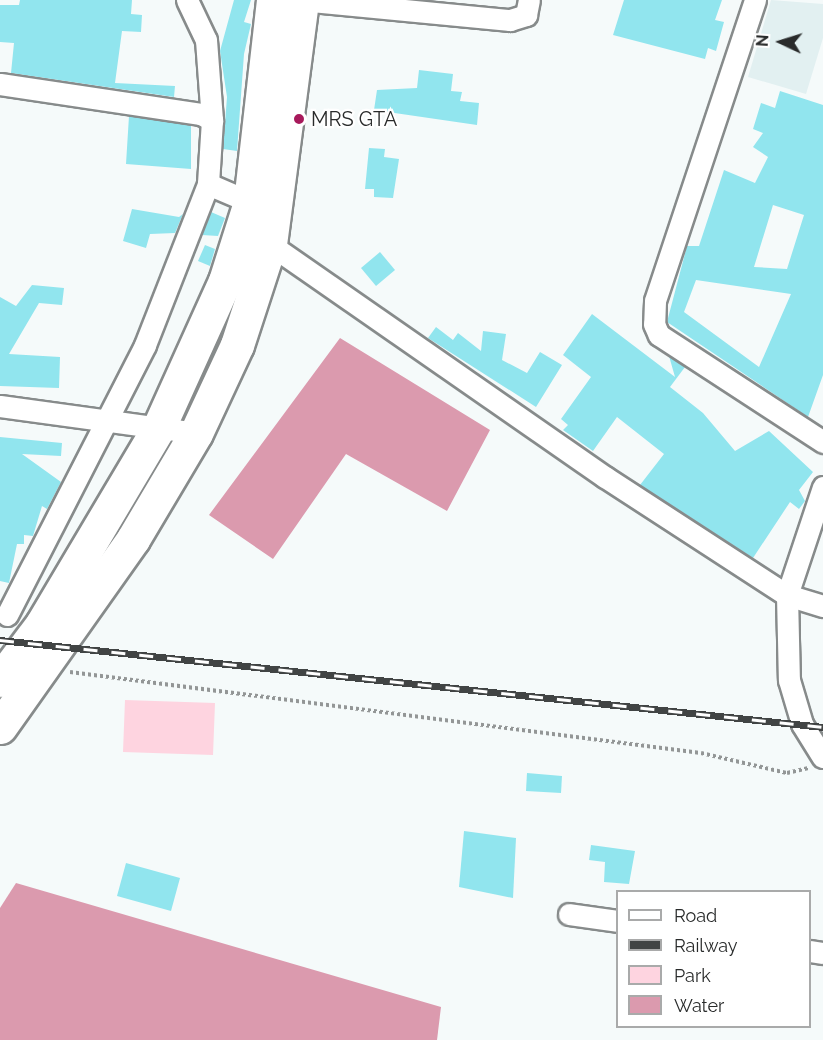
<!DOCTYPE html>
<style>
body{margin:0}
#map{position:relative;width:823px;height:1040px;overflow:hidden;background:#f5fafa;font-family:Raleway,sans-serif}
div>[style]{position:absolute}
.built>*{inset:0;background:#e2f0f1}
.green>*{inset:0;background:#fed4e0}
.water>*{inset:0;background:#db9aae}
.building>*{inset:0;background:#91e5ee}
.path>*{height:4px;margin-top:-2px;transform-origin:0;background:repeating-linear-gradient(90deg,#939696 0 3px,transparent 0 6px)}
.roads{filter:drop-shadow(2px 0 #878b8b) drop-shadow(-2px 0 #878b8b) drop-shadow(0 2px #878b8b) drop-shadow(0 -2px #878b8b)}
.minor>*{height:21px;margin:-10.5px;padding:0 10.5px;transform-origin:10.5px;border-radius:10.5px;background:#fff}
.primary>*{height:33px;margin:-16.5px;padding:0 16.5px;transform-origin:16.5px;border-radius:16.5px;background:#fff}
.rail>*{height:7px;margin-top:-3.5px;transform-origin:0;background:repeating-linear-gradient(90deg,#fff 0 14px,#414444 0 28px);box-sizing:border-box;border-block:2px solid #414444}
.dots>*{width:16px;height:16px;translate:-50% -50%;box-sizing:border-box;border:3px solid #fff;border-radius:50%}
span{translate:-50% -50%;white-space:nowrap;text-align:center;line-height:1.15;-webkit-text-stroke:4.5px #fff;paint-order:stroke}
.poi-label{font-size:20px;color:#292b2b}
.left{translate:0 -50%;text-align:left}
.legend{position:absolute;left:616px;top:890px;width:195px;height:138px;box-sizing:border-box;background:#fff;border:2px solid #a9aaaa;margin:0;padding:8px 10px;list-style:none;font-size:18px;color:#292b2b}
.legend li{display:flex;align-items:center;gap:12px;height:30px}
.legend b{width:30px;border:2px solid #a9aaaa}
.north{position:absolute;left:751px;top:12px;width:60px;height:60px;-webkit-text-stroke:4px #fff;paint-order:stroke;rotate:274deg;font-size:16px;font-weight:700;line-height:24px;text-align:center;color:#292b2b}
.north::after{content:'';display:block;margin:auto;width:21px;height:27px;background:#292b2b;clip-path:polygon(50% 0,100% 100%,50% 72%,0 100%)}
</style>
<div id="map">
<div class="built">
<div style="clip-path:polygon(771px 0,823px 4px,823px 38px,806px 94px,748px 77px)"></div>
</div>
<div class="green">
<div style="clip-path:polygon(125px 700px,215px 703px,213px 755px,123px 752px)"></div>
</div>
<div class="water">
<div style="clip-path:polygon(340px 338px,490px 430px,447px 511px,346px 454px,273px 559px,209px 515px)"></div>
<div style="clip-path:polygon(16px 883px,441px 1007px,437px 1040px,0 1040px,0 908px)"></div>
</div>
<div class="building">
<div style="clip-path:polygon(20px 0,132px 0,131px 14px,142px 15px,141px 32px,122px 31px,115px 83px,175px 86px,174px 97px,11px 73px,14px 43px,0 42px,0 5px,19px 5px)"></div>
<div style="clip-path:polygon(234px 0,251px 0,244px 22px,251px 24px,244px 54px,237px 151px,223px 149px,227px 97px,220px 51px)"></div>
<div style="clip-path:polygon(624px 0,722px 0,715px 20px,724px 22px,716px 51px,708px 48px,705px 59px,613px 35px)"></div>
<div style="clip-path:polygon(419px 70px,453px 74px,451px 91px,462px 92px,460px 101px,479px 103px,477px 125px,374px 110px,377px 90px,417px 88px)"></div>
<div style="clip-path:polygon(evenodd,780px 91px,823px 105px,823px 375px,808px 417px,667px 322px,687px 246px,699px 246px,724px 170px,755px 183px,768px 157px,753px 147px,763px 133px,753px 129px,761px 103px,775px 108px,780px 91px,773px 205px,804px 215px,787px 269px,754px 267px,773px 205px,780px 91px,696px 280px,791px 294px,759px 367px,684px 312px,696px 280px)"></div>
<div style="clip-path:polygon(129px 116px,191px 125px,191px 169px,126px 164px)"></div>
<div style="clip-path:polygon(369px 148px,385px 149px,384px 157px,399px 159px,393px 198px,374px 197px,374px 189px,365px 189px)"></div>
<div style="clip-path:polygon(132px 209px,179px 217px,183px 214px,175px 233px,150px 234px,146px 248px,123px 241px)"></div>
<div style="clip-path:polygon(211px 212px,225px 218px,218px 236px,202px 235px)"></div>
<div style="clip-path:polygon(205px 245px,215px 249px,210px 266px,198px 261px)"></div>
<div style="clip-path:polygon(380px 252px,395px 270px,376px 286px,361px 268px)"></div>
<div style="clip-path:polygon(32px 285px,64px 288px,62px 305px,39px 303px,9px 354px,60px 357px,59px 388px,0 386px,0 297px,16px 306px)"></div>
<div style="clip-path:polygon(592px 314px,675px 377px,669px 356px,685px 367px,670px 387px,703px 413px,735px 451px,769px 431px,813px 472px,799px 490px,805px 501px,799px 509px,790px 502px,753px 558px,640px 485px,664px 454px,617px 417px,593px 451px,563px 430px,568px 425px,561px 419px,591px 377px,563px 355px)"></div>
<div style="clip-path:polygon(436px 327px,453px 340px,458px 333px,481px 351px,483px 331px,506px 334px,502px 360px,527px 373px,540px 352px,562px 365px,536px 407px,428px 338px)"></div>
<div style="clip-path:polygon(0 437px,62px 443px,61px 456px,22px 454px,61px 482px,47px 509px,42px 506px,33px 536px,24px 535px,24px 544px,17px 544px,9px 583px,0 581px)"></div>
<div style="clip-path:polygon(527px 773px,562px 776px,561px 793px,526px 791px)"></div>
<div style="clip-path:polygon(464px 831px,516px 838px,513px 898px,459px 887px)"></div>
<div style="clip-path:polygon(591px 845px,635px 851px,629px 884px,604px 882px,605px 862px,589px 860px)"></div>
<div style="clip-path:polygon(126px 863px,180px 878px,171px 911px,117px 896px)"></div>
</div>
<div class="path">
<div style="left:70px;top:672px;width:636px;rotate:7.31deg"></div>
<div style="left:701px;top:753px;width:88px;rotate:13.1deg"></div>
<div style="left:787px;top:773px;width:22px;rotate:-13deg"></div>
</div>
<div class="roads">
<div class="minor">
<div style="left:187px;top:0;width:44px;rotate:64.6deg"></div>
<div style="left:206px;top:40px;width:80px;rotate:85.7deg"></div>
<div style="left:301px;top:0;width:210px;rotate:5.5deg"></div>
<div style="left:510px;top:20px;width:17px;rotate:-17deg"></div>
<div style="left:526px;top:15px;width:15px;rotate:-79deg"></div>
<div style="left:755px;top:0;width:317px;rotate:108.4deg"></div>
<div style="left:655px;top:301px;width:23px;rotate:92deg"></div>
<div style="left:654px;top:324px;width:12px;rotate:66deg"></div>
<div style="left:659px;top:335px;width:196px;rotate:33.1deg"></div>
<div style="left:0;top:84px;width:203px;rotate:8.5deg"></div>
<div style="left:201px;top:114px;width:13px;rotate:29deg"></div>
<div style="left:212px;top:120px;width:64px;rotate:93.6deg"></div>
<div style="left:208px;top:184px;width:46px;rotate:23.2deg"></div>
<div style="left:261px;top:238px;width:419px;rotate:34.8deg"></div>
<div style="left:605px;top:477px;width:217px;rotate:33deg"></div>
<div style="left:787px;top:595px;width:38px;rotate:17deg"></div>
<div style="left:0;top:406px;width:198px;rotate:7.8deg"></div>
<div style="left:823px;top:487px;width:114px;rotate:108.4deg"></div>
<div style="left:787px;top:595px;width:85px;rotate:88.7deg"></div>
<div style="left:789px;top:680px;width:46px;rotate:73.5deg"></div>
<div style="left:802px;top:724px;width:39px;rotate:58deg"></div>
<div style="left:7px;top:615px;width:303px;rotate:-62.9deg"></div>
<div style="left:145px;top:345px;width:173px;rotate:-68.6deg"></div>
<div style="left:569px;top:914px;width:49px;rotate:8.1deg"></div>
<div style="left:810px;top:951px;width:13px;rotate:9deg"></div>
</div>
<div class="primary">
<div style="left:0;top:680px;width:70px;rotate:-53.1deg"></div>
<div style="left:42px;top:624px;width:229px;rotate:-59.3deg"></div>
<div style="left:159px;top:427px;width:160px;rotate:-65.7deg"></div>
<div style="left:225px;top:281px;width:83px;rotate:-72.4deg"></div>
<div style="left:250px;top:202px;width:203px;rotate:-83.5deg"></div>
<div style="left:0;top:727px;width:230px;rotate:-54.7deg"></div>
<div style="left:133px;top:539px;width:123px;rotate:-59.3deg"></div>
<div style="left:196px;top:433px;width:97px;rotate:-65deg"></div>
<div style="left:237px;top:345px;width:106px;rotate:-71.9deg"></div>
<div style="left:270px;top:244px;width:246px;rotate:-82.5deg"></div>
</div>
</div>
<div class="rail">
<div style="left:0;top:640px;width:828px;rotate:6.03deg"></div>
</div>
<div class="dots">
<div style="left:299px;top:119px;background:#a7195b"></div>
</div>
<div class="poi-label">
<span class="left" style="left:311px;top:119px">MRS GTA</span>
</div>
<ul class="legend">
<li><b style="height:8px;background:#fff"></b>Road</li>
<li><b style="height:8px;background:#414444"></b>Railway</li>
<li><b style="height:16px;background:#fed4e0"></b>Park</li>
<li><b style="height:16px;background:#db9aae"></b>Water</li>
</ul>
<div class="north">N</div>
</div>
